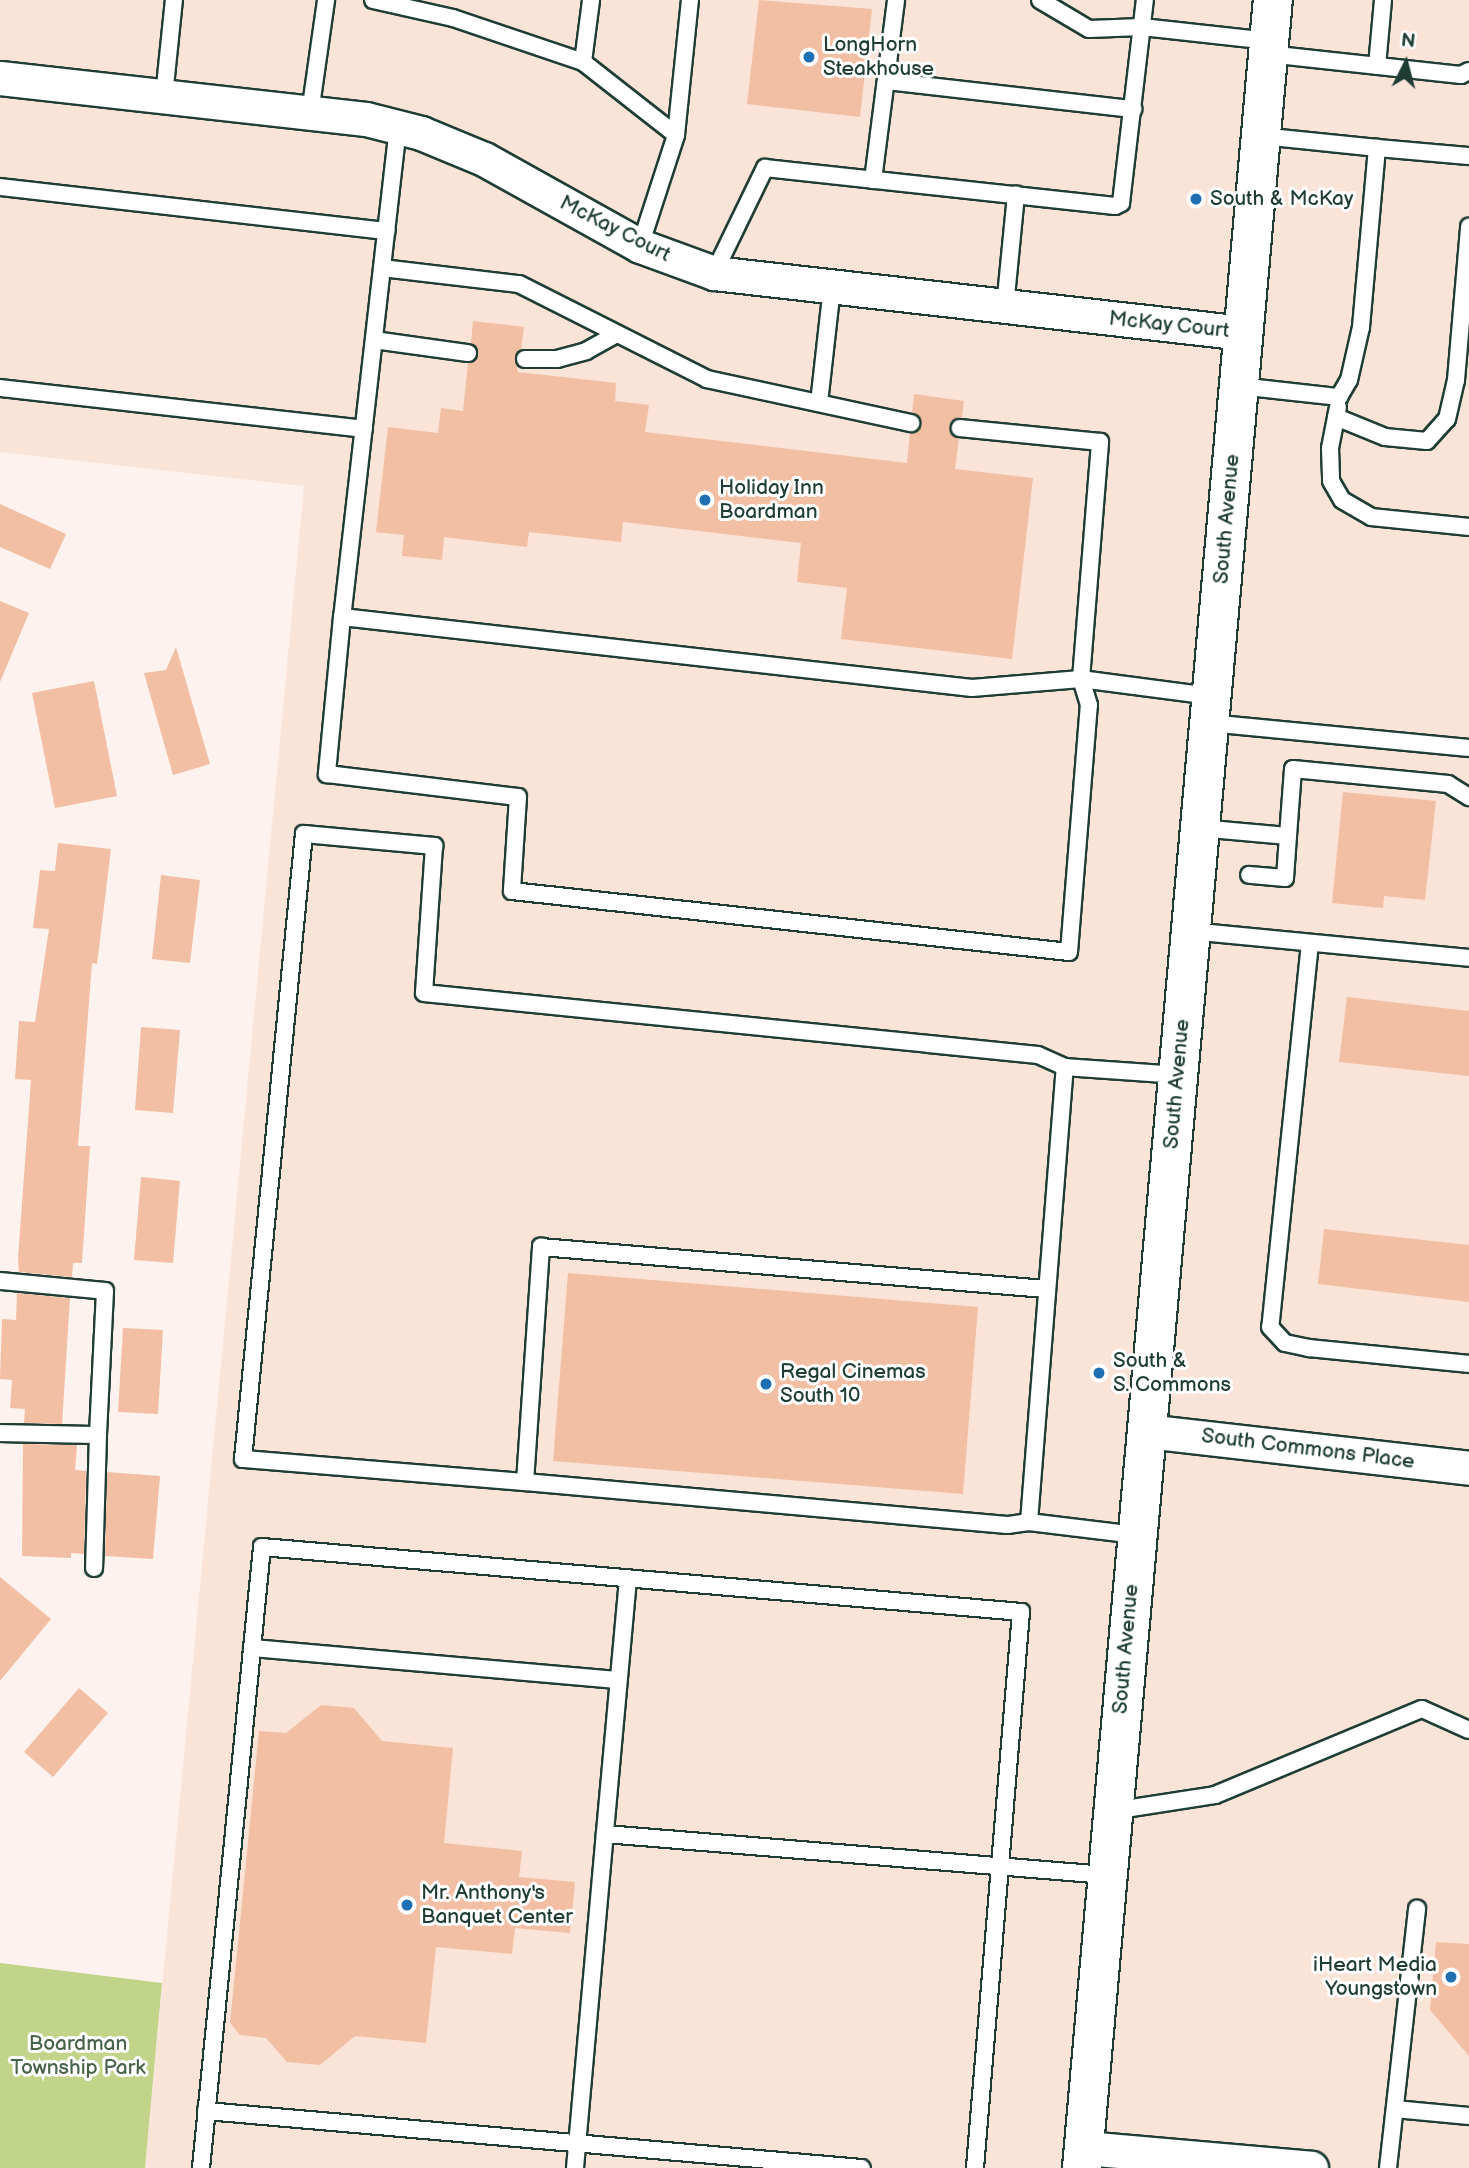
<!DOCTYPE html>
<style>
body{margin:0}
#map{position:relative;width:1469px;height:2168px;overflow:hidden;background:#fdf2ed;font-family:"Balsamiq Sans",sans-serif}
div>[style]{position:absolute}
.built>*{inset:0;background:#fae3d7}
.green>*{inset:0;background:#c1d489}
.building>*{inset:0;background:#f3bfa4}
.roads{filter:drop-shadow(2px 0 #1f3d34) drop-shadow(-2px 0 #1f3d34) drop-shadow(0 2px #1f3d34) drop-shadow(0 -2px #1f3d34)}
.lane>*{height:16px;margin:-8px;padding:0 8px;transform-origin:8px;border-radius:8px;background:#fff}
.street>*{height:33px;margin:-16.5px;padding:0 16.5px;transform-origin:16.5px;border-radius:16.5px;background:#fff}
.secondary>*{height:38px;margin:-19px;padding:0 19px;transform-origin:19px;border-radius:19px;background:#fff}
.dots>*{width:19px;height:19px;translate:-50% -50%;box-sizing:border-box;border:4px solid #fff;border-radius:50%}
span{translate:-50% -50%;white-space:nowrap;text-align:center;line-height:1.15;-webkit-text-stroke:6px #fff;paint-order:stroke}
.poi-label{font-size:21px;color:#1f3d34}
.left{translate:0 -50%;text-align:left}
.right{translate:-100% -50%;text-align:right}
.street-label{font-size:21px;color:#1f3d34}
.park-label{font-size:21px;color:#486349}
.north{position:absolute;left:1371px;top:28px;width:70px;height:70px;-webkit-text-stroke:5px #fff;paint-order:stroke;rotate:6deg;font-size:19px;font-weight:700;line-height:28px;text-align:center;color:#1f3d34}
.north::after{content:'';display:block;margin:auto;width:24px;height:32px;background:#1f3d34;clip-path:polygon(50% 0,100% 100%,50% 72%,0 100%)}
</style>
<div id="map">
<div class="built">
<div style="clip-path:polygon(0 0,1469px 0,1469px 2168px,145px 2168px,304px 486px,0 452px)"></div>
</div>
<div class="green">
<div style="clip-path:polygon(0 1963px,162px 1983px,145px 2168px,0 2168px)"></div>
</div>
<div class="building">
<div style="clip-path:polygon(759px 0,872px 9px,860px 117px,747px 104px)"></div>
<div style="clip-path:polygon(473px 321px,524px 327px,521px 350px,515px 358px,518px 372px,616px 383px,615px 401px,649px 405px,645px 432px,907px 463px,910px 433px,921px 425px,912px 413px,914px 394px,964px 401px,962px 418px,950px 426px,959px 438px,955px 469px,1033px 478px,1012px 659px,841px 639px,847px 588px,797px 582px,801px 543px,623px 522px,621px 542px,529px 532px,527px 547px,444px 537px,442px 560px,402px 556px,404px 535px,376px 532px,388px 427px,438px 433px,441px 408px,463px 411px,468px 363px,478px 354px,471px 343px)"></div>
<div style="clip-path:polygon(0 504px,66px 534px,50px 569px,0 547px)"></div>
<div style="clip-path:polygon(0 601px,29px 613px,0 682px)"></div>
<div style="clip-path:polygon(176px 647px,210px 764px,173px 775px,144px 673px,166px 670px)"></div>
<div style="clip-path:polygon(94px 681px,117px 796px,55px 808px,32px 693px)"></div>
<div style="clip-path:polygon(1343px 792px,1436px 801px,1425px 900px,1384px 896px,1383px 908px,1332px 903px)"></div>
<div style="clip-path:polygon(58px 843px,111px 849px,97px 964px,92px 963px,78px 1146px,90px 1146px,82px 1263px,73px 1263px,72px 1277px,19px 1272px,18px 1258px,31px 1080px,15px 1079px,19px 1021px,35px 1022px,49px 929px,33px 928px,40px 870px,55px 871px)"></div>
<div style="clip-path:polygon(161px 875px,200px 880px,190px 963px,152px 959px)"></div>
<div style="clip-path:polygon(1347px 997px,1469px 1011px,1469px 1076px,1339px 1062px)"></div>
<div style="clip-path:polygon(141px 1027px,180px 1030px,173px 1113px,135px 1110px)"></div>
<div style="clip-path:polygon(141px 1177px,180px 1181px,173px 1263px,134px 1260px)"></div>
<div style="clip-path:polygon(1324px 1229px,1469px 1245px,1469px 1302px,1318px 1284px)"></div>
<div style="clip-path:polygon(568px 1273px,978px 1307px,963px 1494px,553px 1461px)"></div>
<div style="clip-path:polygon(17px 1293px,70px 1298px,62px 1424px,24px 1423px,25px 1409px,10px 1408px,12px 1380px,0 1379px,2px 1319px,16px 1320px)"></div>
<div style="clip-path:polygon(123px 1328px,163px 1330px,158px 1414px,118px 1412px)"></div>
<div style="clip-path:polygon(23px 1444px,77px 1445px,75px 1470px,86px 1471px,84px 1554px,71px 1553px,71px 1558px,22px 1556px)"></div>
<div style="clip-path:polygon(107px 1472px,160px 1476px,153px 1559px,105px 1556px)"></div>
<div style="clip-path:polygon(0 1577px,51px 1619px,0 1681px)"></div>
<div style="clip-path:polygon(79px 1688px,108px 1713px,53px 1777px,24px 1752px)"></div>
<div style="clip-path:polygon(321px 1705px,354px 1708px,382px 1741px,453px 1748px,444px 1843px,522px 1851px,519px 1877px,575px 1882px,570px 1933px,515px 1928px,512px 1954px,436px 1947px,426px 2043px,355px 2036px,320px 2065px,287px 2062px,266px 2038px,240px 2035px,230px 2023px,259px 1731px,286px 1733px)"></div>
<div style="clip-path:polygon(1436px 1942px,1469px 1944px,1469px 2056px,1430px 2010px)"></div>
</div>
<div class="roads">
<div class="lane">
<div style="left:373px;top:0;width:82px;rotate:12.7deg"></div>
<div style="left:453px;top:18px;width:137px;rotate:18.7deg"></div>
<div style="left:583px;top:62px;width:118px;rotate:38.1deg"></div>
<div style="left:1040px;top:0;width:57px;rotate:30.6deg"></div>
<div style="left:1089px;top:29px;width:53px;rotate:-2.2deg"></div>
<div style="left:1142px;top:27px;width:128px;rotate:6.3deg"></div>
<div style="left:1268px;top:54px;width:194px;rotate:6.2deg"></div>
<div style="left:1461px;top:75px;width:9px;rotate:-27deg"></div>
<div style="left:583px;top:62px;width:63px;rotate:-82.6deg"></div>
<div style="left:1377px;top:66px;width:66px;rotate:-84.8deg"></div>
<div style="left:886px;top:81px;width:249px;rotate:6.5deg"></div>
<div style="left:164px;top:96px;width:97px;rotate:-84.1deg"></div>
<div style="left:310px;top:113px;width:114px;rotate:-81.9deg"></div>
<div style="left:398px;top:127px;width:493px;rotate:96.5deg"></div>
<div style="left:342px;top:617px;width:634px;rotate:6.43deg"></div>
<div style="left:972px;top:688px;width:109px;rotate:-4.7deg"></div>
<div style="left:1081px;top:679px;width:131px;rotate:7.5deg"></div>
<div style="left:1377px;top:148px;width:92px;rotate:5deg"></div>
<div style="left:873px;top:180px;width:181px;rotate:-82.7deg"></div>
<div style="left:0;top:187px;width:389px;rotate:6.5deg"></div>
<div style="left:640px;top:246px;width:117px;rotate:-72deg"></div>
<div style="left:676px;top:135px;width:136px;rotate:-84.1deg"></div>
<div style="left:382px;top:268px;width:138px;rotate:6.7deg"></div>
<div style="left:519px;top:284px;width:211px;rotate:26.8deg"></div>
<div style="left:707px;top:379px;width:209px;rotate:12.2deg"></div>
<div style="left:714px;top:273px;width:117px;rotate:-64.1deg"></div>
<div style="left:765px;top:168px;width:352px;rotate:6.2deg"></div>
<div style="left:1115px;top:206px;width:7px;rotate:-27deg"></div>
<div style="left:1121px;top:203px;width:204px;rotate:-83.3deg"></div>
<div style="left:1005px;top:307px;width:113px;rotate:-84.4deg"></div>
<div style="left:374px;top:340px;width:95px;rotate:7.9deg"></div>
<div style="left:525px;top:359px;width:32px"></div>
<div style="left:557px;top:359px;width:30px;rotate:-15deg"></div>
<div style="left:586px;top:351px;width:35px;rotate:-29deg"></div>
<div style="left:1239px;top:386px;width:101px;rotate:6.3deg"></div>
<div style="left:1339px;top:397px;width:20px;rotate:-60deg"></div>
<div style="left:1349px;top:380px;width:54px;rotate:-77.2deg"></div>
<div style="left:1361px;top:327px;width:180px;rotate:-84.9deg"></div>
<div style="left:1377px;top:148px;width:117px;rotate:-174.1deg"></div>
<div style="left:0;top:388px;width:366px;rotate:6.4deg"></div>
<div style="left:819px;top:403px;width:116px;rotate:-83.6deg"></div>
<div style="left:1338px;top:407px;width:42px;rotate:101deg"></div>
<div style="left:1330px;top:448px;width:33px;rotate:88deg"></div>
<div style="left:1331px;top:481px;width:22px;rotate:60deg"></div>
<div style="left:1342px;top:500px;width:34px;rotate:30deg"></div>
<div style="left:1371px;top:517px;width:99px;rotate:5.8deg"></div>
<div style="left:1336px;top:417px;width:53px;rotate:22.2deg"></div>
<div style="left:1385px;top:437px;width:42px;rotate:5.4deg"></div>
<div style="left:1427px;top:441px;width:30px;rotate:-48deg"></div>
<div style="left:1447px;top:419px;width:40px;rotate:-77deg"></div>
<div style="left:1456px;top:380px;width:154px;rotate:-85.1deg"></div>
<div style="left:342px;top:617px;width:158px;rotate:95.5deg"></div>
<div style="left:327px;top:774px;width:192px;rotate:6.9deg"></div>
<div style="left:518px;top:797px;width:94px;rotate:93.7deg"></div>
<div style="left:512px;top:891px;width:560px;rotate:6.25deg"></div>
<div style="left:1069px;top:952px;width:248px;rotate:-85.4deg"></div>
<div style="left:1089px;top:705px;width:27px;rotate:-107deg"></div>
<div style="left:1081px;top:679px;width:238px;rotate:-85.4deg"></div>
<div style="left:1100px;top:442px;width:141px;rotate:-174.3deg"></div>
<div style="left:1209px;top:723px;width:261px;rotate:5.5deg"></div>
<div style="left:1199px;top:828px;width:89px;rotate:5.1deg"></div>
<div style="left:1288px;top:836px;width:42px;rotate:94.1deg"></div>
<div style="left:1285px;top:878px;width:36px;rotate:-175deg"></div>
<div style="left:1288px;top:836px;width:67px;rotate:-85.7deg"></div>
<div style="left:1293px;top:769px;width:156px;rotate:5.5deg"></div>
<div style="left:1448px;top:784px;width:25px;rotate:32deg"></div>
<div style="left:1190px;top:931px;width:280px;rotate:5.5deg"></div>
<div style="left:1310px;top:943px;width:386px;rotate:95.9deg"></div>
<div style="left:1270px;top:1327px;width:22px;rotate:47deg"></div>
<div style="left:1285px;top:1343px;width:25px;rotate:12deg"></div>
<div style="left:1309px;top:1348px;width:161px;rotate:5.7deg"></div>
<div style="left:0;top:1281px;width:105px;rotate:5.4deg"></div>
<div style="left:105px;top:1291px;width:144px;rotate:92.8deg"></div>
<div style="left:0;top:1433px;width:98px;rotate:1.2deg"></div>
<div style="left:98px;top:1435px;width:133px;rotate:91.7deg"></div>
<div style="left:525px;top:1482px;width:283px;rotate:-175.3deg"></div>
<div style="left:243px;top:1459px;width:628px;rotate:-84.43deg"></div>
<div style="left:304px;top:834px;width:131px;rotate:5.3deg"></div>
<div style="left:434px;top:846px;width:147px;rotate:93.9deg"></div>
<div style="left:424px;top:993px;width:617px;rotate:5.77deg"></div>
<div style="left:1038px;top:1055px;width:30px;rotate:24deg"></div>
<div style="left:1029px;top:1522px;width:22px;rotate:172deg"></div>
<div style="left:1007px;top:1525px;width:484px;rotate:-174.9deg"></div>
<div style="left:525px;top:1482px;width:236px;rotate:-86.1deg"></div>
<div style="left:541px;top:1247px;width:506px;rotate:4.76deg"></div>
<div style="left:1136px;top:1535px;width:108px;rotate:-173.1deg"></div>
<div style="left:1029px;top:1522px;width:456px;rotate:-85.5deg"></div>
<div style="left:1065px;top:1067px;width:113px;rotate:4deg"></div>
<div style="left:628px;top:1579px;width:256px;rotate:95.2deg"></div>
<div style="left:605px;top:1834px;width:503px;rotate:4.68deg"></div>
<div style="left:252px;top:1648px;width:367px;rotate:5deg"></div>
<div style="left:1112px;top:1811px;width:104px;rotate:-8.8deg"></div>
<div style="left:1215px;top:1795px;width:224px;rotate:-22.6deg"></div>
<div style="left:1422px;top:1709px;width:51px;rotate:24.1deg"></div>
<div style="left:1395px;top:2109px;width:74px;rotate:5.4deg"></div>
<div style="left:206px;top:2111px;width:658px;rotate:4.97deg"></div>
<div style="left:201px;top:2168px;width:624px;rotate:-84.39deg"></div>
<div style="left:262px;top:1547px;width:762px;rotate:4.89deg"></div>
<div style="left:1021px;top:1612px;width:558px;rotate:94.73deg"></div>
<div style="left:575px;top:2168px;width:335px;rotate:-84.9deg"></div>
<div style="left:1388px;top:2168px;width:261px;rotate:-83.6deg"></div>
</div>
<div class="street">
<div style="left:0;top:78px;width:368px;rotate:6.4deg"></div>
<div style="left:366px;top:119px;width:57px;rotate:14.3deg"></div>
<div style="left:421px;top:133px;width:68px;rotate:22.4deg"></div>
<div style="left:484px;top:159px;width:179px;rotate:29.1deg"></div>
<div style="left:640px;top:246px;width:79px;rotate:20deg"></div>
<div style="left:714px;top:273px;width:533px;rotate:6.46deg"></div>
<div style="left:1146px;top:1431px;width:325px;rotate:6.5deg"></div>
<div style="left:1084px;top:2148px;width:228px;rotate:5deg"></div>
</div>
<div class="secondary">
<div style="left:1082px;top:2168px;width:2176px;rotate:-84.97deg"></div>
</div>
</div>
<div class="dots">
<div style="left:809px;top:57px;background:#1f6fb2"></div>
<div style="left:1196px;top:199px;background:#1f6fb2"></div>
<div style="left:705px;top:500px;background:#1f6fb2"></div>
<div style="left:1099px;top:1373px;background:#1f6fb2"></div>
<div style="left:766px;top:1384px;background:#1f6fb2"></div>
<div style="left:407px;top:1905px;background:#1f6fb2"></div>
<div style="left:1451px;top:1977px;background:#1f6fb2"></div>
</div>
<div class="poi-label">
<span class="left" style="left:823px;top:57px">LongHorn<br>Steakhouse</span>
<span class="left" style="left:1210px;top:199px">South &amp; McKay</span>
<span class="left" style="left:719px;top:500px">Holiday Inn<br>Boardman</span>
<span class="left" style="left:1113px;top:1373px">South &amp;<br>S. Commons</span>
<span class="left" style="left:780px;top:1384px">Regal Cinemas<br>South 10</span>
<span class="left" style="left:421px;top:1905px">Mr. Anthony's<br>Banquet Center</span>
<span class="right" style="left:1437px;top:1977px">iHeart Media<br>Youngstown</span>
</div>
<div class="street-label">
<span style="left:615px;top:229px;rotate:27deg">McKay Court</span>
<span style="left:1169px;top:325px;rotate:6deg">McKay Court</span>
<span style="left:1227px;top:519px;rotate:-85deg">South Avenue</span>
<span style="left:1177px;top:1084px;rotate:-85deg">South Avenue</span>
<span style="left:1308px;top:1449px;rotate:7deg">South Commons Place</span>
<span style="left:1126px;top:1649px;rotate:-85deg">South Avenue</span>
</div>
<div class="park-label">
<span style="left:78px;top:2056px">Boardman<br>Township Park</span>
</div>
<div class="north">N</div>
</div>
